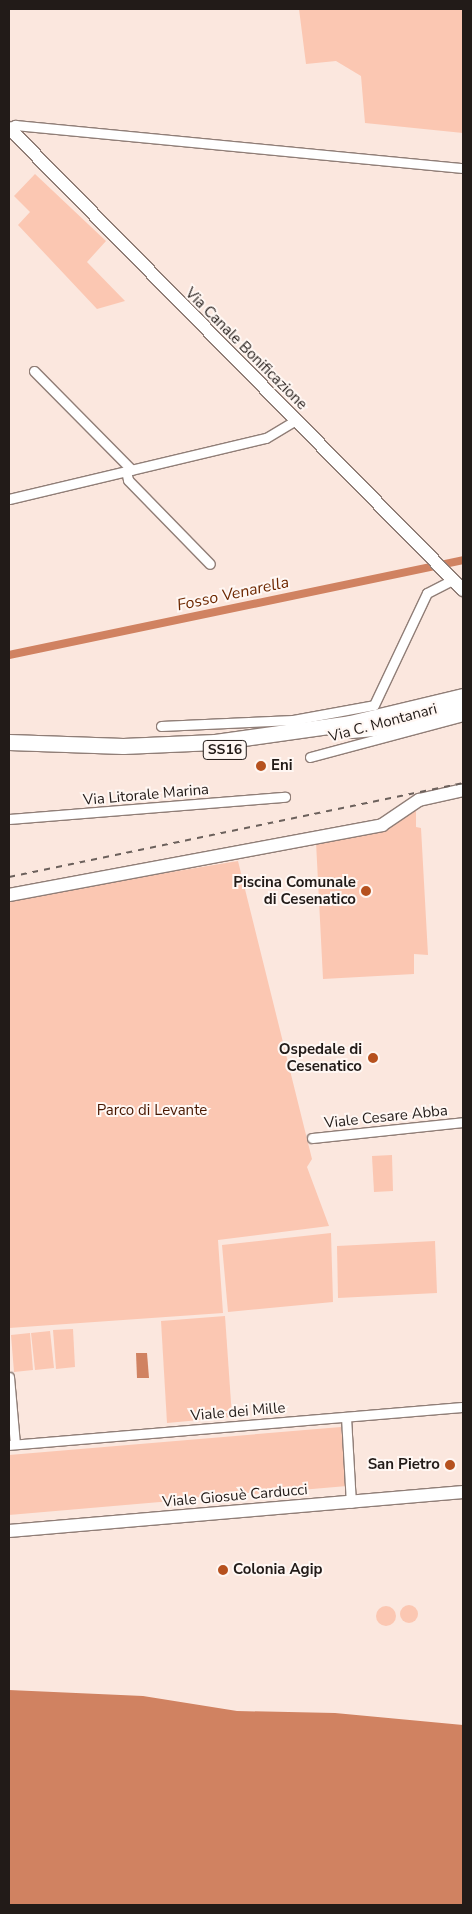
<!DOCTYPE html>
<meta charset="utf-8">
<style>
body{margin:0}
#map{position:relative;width:472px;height:1914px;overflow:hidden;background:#fbe7de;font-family:"Nunito Sans",sans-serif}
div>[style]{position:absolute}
.green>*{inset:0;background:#fbc7b2}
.round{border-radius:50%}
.water>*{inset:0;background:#d08261}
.canal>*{height:8px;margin:-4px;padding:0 4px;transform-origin:4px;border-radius:4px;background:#d08261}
.roads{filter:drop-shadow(1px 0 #907e77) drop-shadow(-1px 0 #907e77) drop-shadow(0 1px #907e77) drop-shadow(0 -1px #907e77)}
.street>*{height:9px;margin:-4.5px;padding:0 4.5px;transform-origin:4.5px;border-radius:4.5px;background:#fff}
.secondary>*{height:12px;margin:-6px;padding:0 6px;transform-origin:6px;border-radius:6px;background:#fff}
.highway>*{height:15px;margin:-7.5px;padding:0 7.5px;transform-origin:7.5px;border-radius:7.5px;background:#fff}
.rail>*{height:2px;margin-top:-1px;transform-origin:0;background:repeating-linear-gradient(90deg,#6c615c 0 6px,transparent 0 12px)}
.dots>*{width:14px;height:14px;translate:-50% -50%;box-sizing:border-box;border:2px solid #fff7f3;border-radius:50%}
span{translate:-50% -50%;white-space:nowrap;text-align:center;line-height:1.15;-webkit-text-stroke:4px #fff7f3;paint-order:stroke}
.shield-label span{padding:1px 4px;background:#fff7f3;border:1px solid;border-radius:4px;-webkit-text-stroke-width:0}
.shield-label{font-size:14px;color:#221b18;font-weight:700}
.street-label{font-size:15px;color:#221b18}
.poi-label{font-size:15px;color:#221b18;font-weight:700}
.left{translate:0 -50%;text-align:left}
.right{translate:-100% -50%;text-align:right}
.park-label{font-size:15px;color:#481700}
.water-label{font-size:16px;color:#6e2800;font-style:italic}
.frame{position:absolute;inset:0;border:10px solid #221b18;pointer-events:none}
</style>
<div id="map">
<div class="green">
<div style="clip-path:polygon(299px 9px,463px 9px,463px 133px,365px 123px,361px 76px,336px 61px,306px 64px)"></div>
<div style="clip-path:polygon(35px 174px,106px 241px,87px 262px,125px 301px,97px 309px,18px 225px,30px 212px,14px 196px)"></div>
<div style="clip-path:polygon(416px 809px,416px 827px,421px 828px,428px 955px,414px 954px,414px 974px,323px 979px,316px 842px)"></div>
<div style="clip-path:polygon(238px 861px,312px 1159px,307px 1167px,329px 1226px,218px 1240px,223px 1313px,9px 1328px,9px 899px)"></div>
<div style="clip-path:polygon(392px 1155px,393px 1191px,374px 1192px,372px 1156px)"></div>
<div style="clip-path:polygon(331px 1233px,333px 1302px,228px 1312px,222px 1245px)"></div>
<div style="clip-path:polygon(435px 1241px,437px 1293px,338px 1298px,337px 1246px)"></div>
<div style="clip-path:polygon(225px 1316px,232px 1417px,167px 1423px,161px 1321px)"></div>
<div style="clip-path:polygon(73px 1329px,75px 1367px,56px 1369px,53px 1330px)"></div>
<div style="clip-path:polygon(50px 1331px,54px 1368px,35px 1370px,31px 1333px)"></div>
<div style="clip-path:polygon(30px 1333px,33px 1370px,14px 1372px,11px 1335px)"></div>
<div style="clip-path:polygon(341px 1427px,347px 1486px,9px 1515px,9px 1455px)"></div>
<div class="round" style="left:400px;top:1605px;width:18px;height:18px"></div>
<div class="round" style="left:376px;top:1606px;width:20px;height:20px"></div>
</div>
<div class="water">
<div style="clip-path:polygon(136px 1353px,147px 1353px,149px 1378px,137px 1378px)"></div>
<div style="clip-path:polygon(9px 1690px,143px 1696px,237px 1711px,335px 1713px,463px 1725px,463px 1905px,9px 1905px)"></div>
</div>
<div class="canal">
<div style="left:9px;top:655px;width:464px;rotate:-11.8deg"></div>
</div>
<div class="roads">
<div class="street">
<div style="left:9px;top:128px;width:7px;rotate:-27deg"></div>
<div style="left:15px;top:125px;width:450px;rotate:5.5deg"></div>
<div style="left:34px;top:371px;width:139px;rotate:45.3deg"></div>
<div style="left:126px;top:471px;width:9px;rotate:77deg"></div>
<div style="left:128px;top:480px;width:117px;rotate:45.7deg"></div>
<div style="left:9px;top:499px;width:264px;rotate:-13.4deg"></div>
<div style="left:266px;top:438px;width:33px;rotate:-31deg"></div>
<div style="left:161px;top:726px;width:132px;rotate:-2.6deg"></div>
<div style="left:293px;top:720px;width:82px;rotate:-10.5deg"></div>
<div style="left:374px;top:705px;width:124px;rotate:-64.7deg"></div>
<div style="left:427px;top:593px;width:29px;rotate:-27deg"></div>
<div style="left:310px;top:757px;width:158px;rotate:-15deg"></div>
<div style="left:9px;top:819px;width:277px;rotate:-4.6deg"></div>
<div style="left:312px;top:1138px;width:152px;rotate:-6deg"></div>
<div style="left:9px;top:1377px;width:67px;rotate:84.9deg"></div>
<div style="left:346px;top:1417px;width:86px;rotate:86.7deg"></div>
<div style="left:9px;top:1445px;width:456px;rotate:-4.8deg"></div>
</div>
<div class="secondary">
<div style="left:9px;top:128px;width:648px;rotate:45.5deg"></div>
<div style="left:9px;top:895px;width:380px;rotate:-10.6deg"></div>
<div style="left:382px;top:825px;width:45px;rotate:-34deg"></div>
<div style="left:419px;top:800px;width:45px;rotate:-12.8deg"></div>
<div style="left:9px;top:1531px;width:456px;rotate:-4.9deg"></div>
</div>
<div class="highway">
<div style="left:351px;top:730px;width:34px;rotate:-5deg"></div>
<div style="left:385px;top:727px;width:81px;rotate:-14.4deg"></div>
<div style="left:9px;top:742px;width:114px;rotate:2deg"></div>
<div style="left:123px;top:746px;width:92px;rotate:-2.5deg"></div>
<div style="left:215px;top:742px;width:136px;rotate:-8deg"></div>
<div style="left:350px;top:723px;width:116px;rotate:-13.4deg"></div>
</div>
</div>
<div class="rail">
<div style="left:9px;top:877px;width:464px;rotate:-11.7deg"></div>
</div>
<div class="dots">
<div style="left:261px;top:766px;background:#b6511e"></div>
<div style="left:366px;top:891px;background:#b6511e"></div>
<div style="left:373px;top:1058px;background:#b6511e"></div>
<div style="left:450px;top:1465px;background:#b6511e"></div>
<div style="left:223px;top:1570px;background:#b6511e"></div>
</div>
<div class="shield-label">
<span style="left:225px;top:750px">SS16</span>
</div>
<div class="street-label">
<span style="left:246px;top:349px;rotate:45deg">Via Canale Bonificazione</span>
<span style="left:383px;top:723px;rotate:-15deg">Via C. Montanari</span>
<span style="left:146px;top:795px;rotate:-5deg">Via Litorale Marina</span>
<span style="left:386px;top:1117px;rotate:-6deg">Viale Cesare Abba</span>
<span style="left:238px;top:1412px;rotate:-5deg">Viale dei Mille</span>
<span style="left:235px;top:1496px;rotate:-5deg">Viale Giosuè Carducci</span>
</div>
<div class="poi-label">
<span class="left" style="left:271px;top:766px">Eni</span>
<span class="right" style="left:356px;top:891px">Piscina Comunale<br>di Cesenatico</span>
<span class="right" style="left:362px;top:1058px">Ospedale di<br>Cesenatico</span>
<span class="right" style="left:440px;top:1465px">San Pietro</span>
<span class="left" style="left:233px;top:1570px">Colonia Agip</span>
</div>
<div class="park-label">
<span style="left:152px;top:1111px">Parco di Levante</span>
</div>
<div class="water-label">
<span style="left:233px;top:594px;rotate:-12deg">Fosso Venarella</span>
</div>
<div class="frame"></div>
</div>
